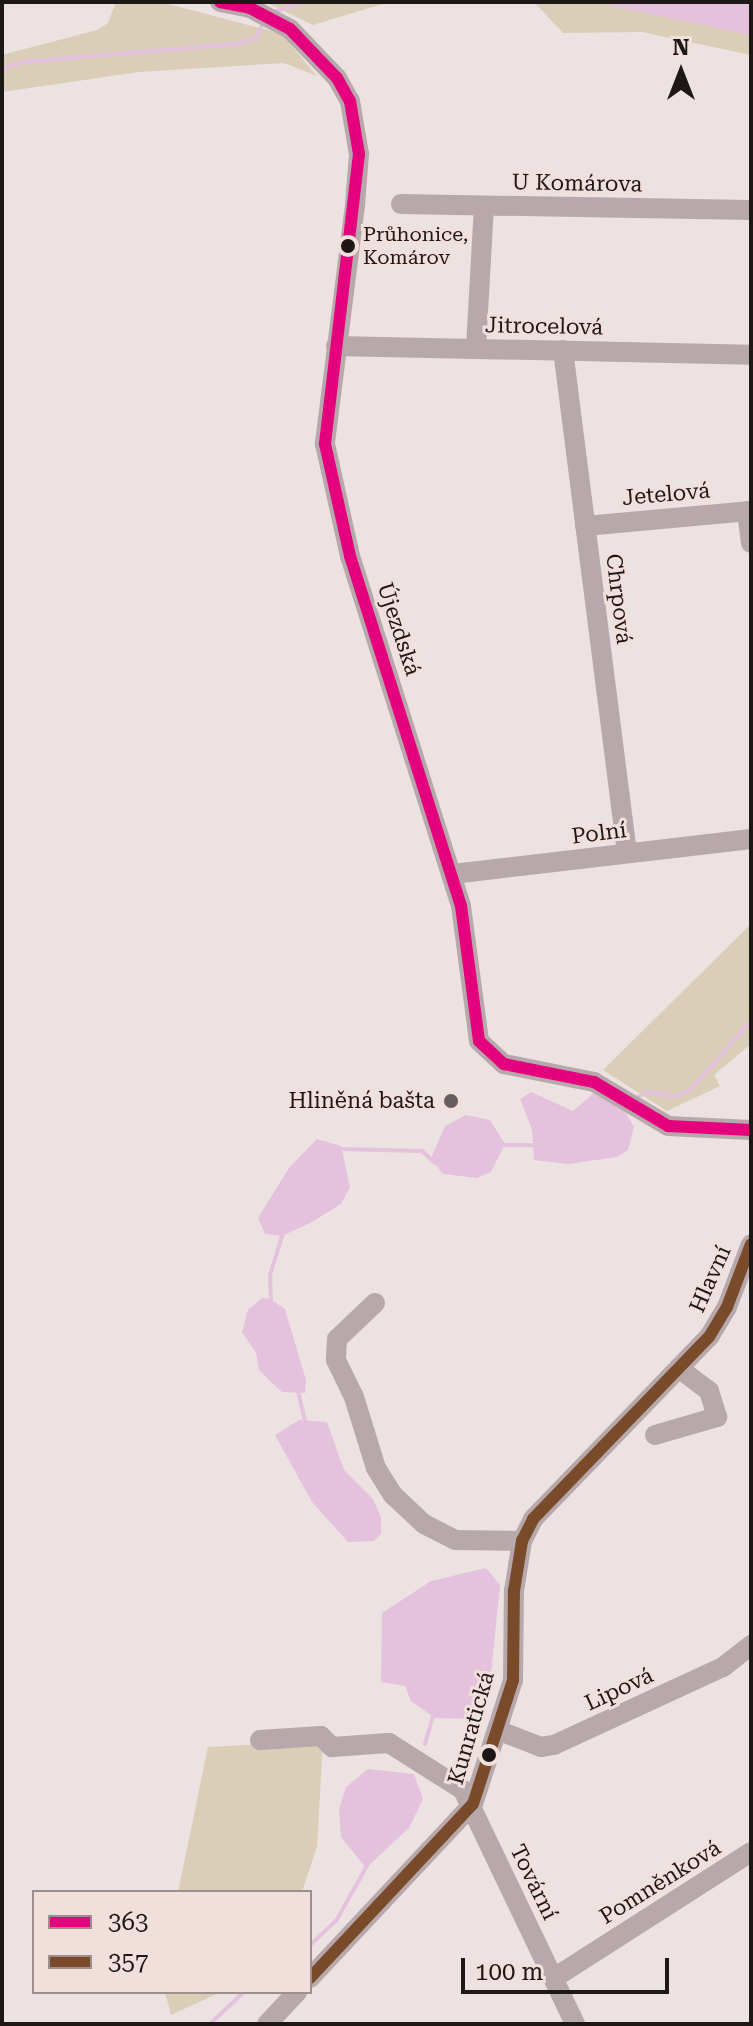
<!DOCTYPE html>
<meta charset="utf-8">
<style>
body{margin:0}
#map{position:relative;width:753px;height:2026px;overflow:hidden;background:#ece2e1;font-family:"Roboto Serif",serif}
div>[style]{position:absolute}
.green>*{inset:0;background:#daceb8}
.water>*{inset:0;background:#e4c2dd}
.stream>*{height:4px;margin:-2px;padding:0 2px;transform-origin:2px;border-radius:2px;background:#e4c2dd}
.minor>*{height:20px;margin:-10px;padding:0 10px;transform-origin:10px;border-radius:10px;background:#b7a8ab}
.bus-1>*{height:12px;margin:-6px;padding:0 6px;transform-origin:6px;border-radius:6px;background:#e5007d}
.bus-2>*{height:12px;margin:-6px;padding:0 6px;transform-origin:6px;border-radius:6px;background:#7a4b2a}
.dots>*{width:22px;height:22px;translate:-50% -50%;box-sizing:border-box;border:4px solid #f1dfdc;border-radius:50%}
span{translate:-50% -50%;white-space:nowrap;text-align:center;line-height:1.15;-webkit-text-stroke:6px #f1dfdc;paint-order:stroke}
.bus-label{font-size:20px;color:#1d1716}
.left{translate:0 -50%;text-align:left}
.street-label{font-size:22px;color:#1d1716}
.poi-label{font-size:22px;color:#1d1716}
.right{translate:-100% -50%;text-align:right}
.frame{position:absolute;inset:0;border:4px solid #1d1716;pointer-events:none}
.legend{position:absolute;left:32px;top:1890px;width:280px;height:104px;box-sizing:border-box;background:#f1dfdc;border:2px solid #9c8f8d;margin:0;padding:10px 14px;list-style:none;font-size:24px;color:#1d1716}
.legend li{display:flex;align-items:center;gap:16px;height:40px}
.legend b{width:40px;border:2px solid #9c8f8d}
.north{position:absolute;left:641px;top:32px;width:80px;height:80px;-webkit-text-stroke:6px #f1dfdc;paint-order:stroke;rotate:0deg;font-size:22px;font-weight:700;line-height:32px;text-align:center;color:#1d1716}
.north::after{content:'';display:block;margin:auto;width:28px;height:36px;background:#1d1716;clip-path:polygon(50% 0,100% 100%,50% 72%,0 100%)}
.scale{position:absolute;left:461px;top:1958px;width:208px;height:36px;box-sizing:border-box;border:4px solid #1d1716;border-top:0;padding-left:10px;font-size:24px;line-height:28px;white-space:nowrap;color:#1d1716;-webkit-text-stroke:6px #f1dfdc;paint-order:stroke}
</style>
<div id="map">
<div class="green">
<div style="clip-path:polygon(116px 2px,161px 2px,282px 34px,317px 76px,284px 63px,139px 72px,2px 92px,2px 55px,97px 30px,108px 23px)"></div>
<div style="clip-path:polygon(265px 2px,389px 2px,313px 25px)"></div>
<div style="clip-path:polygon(534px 2px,595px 2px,751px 34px,751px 55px,642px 32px,563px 33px)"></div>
<div style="clip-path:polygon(751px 924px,751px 1044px,714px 1075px,720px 1086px,667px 1111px,603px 1070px)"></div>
<div style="clip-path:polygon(323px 1741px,317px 1847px,302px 1892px,178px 1892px,208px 1747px)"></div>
<div style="clip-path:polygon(165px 1992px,221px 1992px,171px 2015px)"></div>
</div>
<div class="water">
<div style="clip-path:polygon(595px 2px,751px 2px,751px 34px,745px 34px)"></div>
<div style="clip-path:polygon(531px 1092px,573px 1111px,595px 1092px,622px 1106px,634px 1127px,628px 1150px,617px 1157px,568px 1164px,534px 1160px,532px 1130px,520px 1099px)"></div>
<div style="clip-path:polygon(466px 1115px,490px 1120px,505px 1144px,491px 1172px,477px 1178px,443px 1174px,431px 1158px,445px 1126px)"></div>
<div style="clip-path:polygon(317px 1139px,341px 1146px,350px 1187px,341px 1204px,312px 1222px,282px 1236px,265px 1234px,258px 1218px,289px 1168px)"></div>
<div style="clip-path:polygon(270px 1299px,285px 1309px,306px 1380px,305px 1393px,282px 1392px,271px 1382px,259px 1370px,256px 1353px,242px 1332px,248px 1310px,262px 1298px)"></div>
<div style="clip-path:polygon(299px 1420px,327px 1422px,344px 1470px,373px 1499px,381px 1517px,381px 1534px,374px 1541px,348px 1542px,312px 1502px,275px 1435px)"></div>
<div style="clip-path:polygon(486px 1568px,500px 1585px,490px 1684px,481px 1705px,467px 1719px,435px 1718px,411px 1701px,405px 1686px,381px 1682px,382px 1613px,431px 1581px)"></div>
<div style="clip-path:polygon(368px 1769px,414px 1774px,423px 1799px,409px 1828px,366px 1868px,341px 1837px,339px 1809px,346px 1787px)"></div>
</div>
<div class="stream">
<div style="left:274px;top:12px;width:31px;rotate:-19deg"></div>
<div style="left:2px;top:69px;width:22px;rotate:-18deg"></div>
<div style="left:23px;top:62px;width:214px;rotate:-4.8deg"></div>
<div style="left:236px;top:44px;width:21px;rotate:-17deg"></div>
<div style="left:256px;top:38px;width:17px;rotate:-65deg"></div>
<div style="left:636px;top:1098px;width:13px;rotate:-29deg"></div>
<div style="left:647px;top:1092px;width:30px;rotate:8deg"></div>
<div style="left:677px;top:1096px;width:14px;rotate:-25deg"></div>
<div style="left:690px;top:1090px;width:92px;rotate:-48.5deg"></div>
<div style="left:501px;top:1145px;width:35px"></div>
<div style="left:339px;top:1149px;width:83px;rotate:1.4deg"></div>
<div style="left:422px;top:1151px;width:18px;rotate:43deg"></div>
<div style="left:271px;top:1302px;width:27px;rotate:-92deg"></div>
<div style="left:270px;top:1275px;width:44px;rotate:-72.8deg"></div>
<div style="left:298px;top:1391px;width:35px;rotate:77deg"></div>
<div style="left:425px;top:1744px;width:33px;rotate:-74deg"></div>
<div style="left:310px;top:1945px;width:35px;rotate:-43deg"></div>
<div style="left:336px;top:1921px;width:65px;rotate:-60.7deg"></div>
<div style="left:210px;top:2024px;width:47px;rotate:-43.3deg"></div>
</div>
<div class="minor">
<div style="left:220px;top:2px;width:31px;rotate:11deg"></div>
<div style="left:250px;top:8px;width:45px;rotate:27.7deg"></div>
<div style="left:290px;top:29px;width:68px;rotate:46.2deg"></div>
<div style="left:337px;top:78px;width:26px;rotate:61deg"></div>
<div style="left:350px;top:101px;width:54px;rotate:80.4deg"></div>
<div style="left:359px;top:154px;width:51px;rotate:94.5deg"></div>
<div style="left:355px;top:205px;width:241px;rotate:97.2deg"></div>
<div style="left:325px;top:444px;width:115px;rotate:77.4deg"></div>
<div style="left:350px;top:556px;width:367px;rotate:72.4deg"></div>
<div style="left:461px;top:906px;width:136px;rotate:82.4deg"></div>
<div style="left:479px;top:1041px;width:34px;rotate:43deg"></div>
<div style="left:504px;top:1064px;width:92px;rotate:11.3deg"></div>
<div style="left:594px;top:1082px;width:86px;rotate:30.7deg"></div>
<div style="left:668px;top:1126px;width:83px;rotate:2.8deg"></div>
<div style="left:401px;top:204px;width:350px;rotate:1deg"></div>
<div style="left:336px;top:346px;width:415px;rotate:1.2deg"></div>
<div style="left:476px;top:348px;width:142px;rotate:-86.8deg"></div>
<div style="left:563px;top:350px;width:507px;rotate:82.75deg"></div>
<div style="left:747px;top:511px;width:32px;rotate:83deg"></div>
<div style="left:585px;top:526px;width:167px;rotate:-5.2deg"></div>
<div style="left:453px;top:874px;width:300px;rotate:-6.7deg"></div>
<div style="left:375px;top:1303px;width:52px;rotate:136.5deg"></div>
<div style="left:337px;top:1339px;width:21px;rotate:93deg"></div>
<div style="left:336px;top:1360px;width:41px;rotate:64.1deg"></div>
<div style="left:354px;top:1397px;width:74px;rotate:72.8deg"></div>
<div style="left:376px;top:1468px;width:32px;rotate:58deg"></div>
<div style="left:393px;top:1495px;width:42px;rotate:43.1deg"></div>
<div style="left:424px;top:1524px;width:35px;rotate:27deg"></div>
<div style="left:455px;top:1540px;width:67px;rotate:0.9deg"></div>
<div style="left:655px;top:1435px;width:65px;rotate:-16.2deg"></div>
<div style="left:717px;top:1417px;width:27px;rotate:-107deg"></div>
<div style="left:709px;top:1391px;width:38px;rotate:-143deg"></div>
<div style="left:500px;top:1731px;width:44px;rotate:21.3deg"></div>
<div style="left:541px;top:1747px;width:13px;rotate:-9deg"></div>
<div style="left:554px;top:1745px;width:186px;rotate:-24.8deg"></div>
<div style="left:723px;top:1667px;width:36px;rotate:-38deg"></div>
<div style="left:260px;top:1740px;width:61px;rotate:-3.8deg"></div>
<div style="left:321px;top:1736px;width:16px;rotate:45deg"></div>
<div style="left:332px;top:1747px;width:57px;rotate:-4deg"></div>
<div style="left:389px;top:1743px;width:88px;rotate:32.4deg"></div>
<div style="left:463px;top:1790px;width:259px;rotate:64.4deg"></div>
<div style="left:310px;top:1978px;width:238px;rotate:-46.9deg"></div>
<div style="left:473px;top:1804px;width:130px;rotate:-72.1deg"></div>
<div style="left:513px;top:1680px;width:89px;rotate:-89.4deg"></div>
<div style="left:514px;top:1591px;width:51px;rotate:-80.9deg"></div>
<div style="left:522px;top:1541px;width:25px;rotate:-63deg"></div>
<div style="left:533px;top:1519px;width:253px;rotate:-46deg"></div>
<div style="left:709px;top:1337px;width:35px;rotate:-59deg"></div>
<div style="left:727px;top:1307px;width:67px;rotate:-69.1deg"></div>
<div style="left:554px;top:1978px;width:234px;rotate:-32.6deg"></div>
<div style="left:267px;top:2024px;width:44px;rotate:-46.8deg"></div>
</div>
<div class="bus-1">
<div style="left:220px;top:2px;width:31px;rotate:11deg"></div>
<div style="left:250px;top:8px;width:45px;rotate:27.7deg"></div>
<div style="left:290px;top:29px;width:68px;rotate:46.2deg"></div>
<div style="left:337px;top:78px;width:26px;rotate:61deg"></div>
<div style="left:350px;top:101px;width:54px;rotate:80.4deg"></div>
<div style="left:359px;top:154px;width:292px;rotate:96.7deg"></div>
<div style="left:325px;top:444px;width:115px;rotate:77.4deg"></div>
<div style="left:350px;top:556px;width:367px;rotate:72.4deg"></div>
<div style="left:461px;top:906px;width:136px;rotate:82.4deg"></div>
<div style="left:479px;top:1041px;width:34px;rotate:43deg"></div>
<div style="left:504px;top:1064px;width:92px;rotate:11.3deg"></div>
<div style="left:594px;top:1082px;width:86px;rotate:30.7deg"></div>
<div style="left:668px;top:1126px;width:83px;rotate:2.8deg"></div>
</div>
<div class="bus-2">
<div style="left:310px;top:1978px;width:238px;rotate:-46.9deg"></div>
<div style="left:473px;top:1804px;width:130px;rotate:-72.1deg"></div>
<div style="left:513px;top:1680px;width:89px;rotate:-89.4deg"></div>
<div style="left:514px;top:1591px;width:51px;rotate:-80.9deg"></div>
<div style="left:522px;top:1541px;width:25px;rotate:-63deg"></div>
<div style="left:533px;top:1519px;width:253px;rotate:-46deg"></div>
<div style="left:709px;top:1337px;width:35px;rotate:-59deg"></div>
<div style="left:727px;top:1307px;width:67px;rotate:-69.1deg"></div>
</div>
<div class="dots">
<div style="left:348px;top:246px;background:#1d1716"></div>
<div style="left:451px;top:1101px;background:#655e5d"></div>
<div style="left:489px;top:1755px;background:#1d1716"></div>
</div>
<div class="bus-label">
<span class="left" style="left:363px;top:246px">Průhonice,<br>Komárov</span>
</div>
<div class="street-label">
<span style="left:577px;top:183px;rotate:1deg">U Komárova</span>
<span style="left:544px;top:326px;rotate:1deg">Jitrocelová</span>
<span style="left:666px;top:494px;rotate:-5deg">Jetelová</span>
<span style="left:619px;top:599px;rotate:83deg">Chrpová</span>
<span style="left:399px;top:629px;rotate:72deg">Újezdská</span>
<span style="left:599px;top:833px;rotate:-7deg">Polní</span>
<span style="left:710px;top:1279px;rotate:-66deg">Hlavní</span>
<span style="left:619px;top:1689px;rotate:-25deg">Lipová</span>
<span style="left:471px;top:1728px;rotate:-74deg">Kunratická</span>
<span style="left:534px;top:1882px;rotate:64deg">Tovární</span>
<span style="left:660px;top:1882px;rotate:-32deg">Pomněnková</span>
</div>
<div class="poi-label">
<span class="right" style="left:435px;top:1101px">Hliněná bašta</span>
</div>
<div class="frame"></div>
<ul class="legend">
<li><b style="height:10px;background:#e5007d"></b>363</li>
<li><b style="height:10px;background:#7a4b2a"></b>357</li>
</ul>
<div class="north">N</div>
<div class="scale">100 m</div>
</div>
